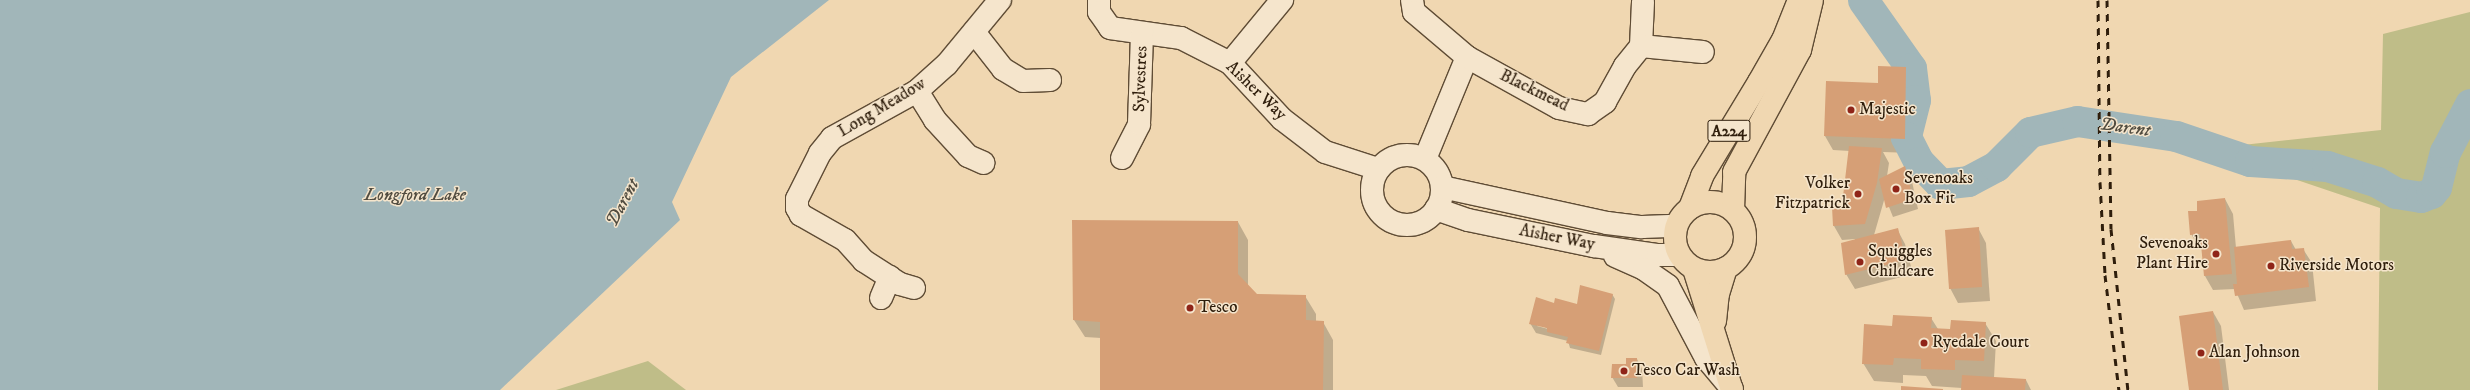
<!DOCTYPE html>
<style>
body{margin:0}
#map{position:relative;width:2470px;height:390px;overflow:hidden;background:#f0d7b1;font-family:"IM FELL DW Pica",serif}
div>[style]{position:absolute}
.green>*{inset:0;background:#bfbd88}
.water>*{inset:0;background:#a1b6b9}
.shadow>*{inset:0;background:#0003}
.river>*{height:31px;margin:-15.5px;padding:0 15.5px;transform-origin:15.5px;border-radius:15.5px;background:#a1b6b9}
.building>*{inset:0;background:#d69f76}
.roads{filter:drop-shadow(1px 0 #5f4c35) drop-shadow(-1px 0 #5f4c35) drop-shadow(0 1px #5f4c35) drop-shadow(0 -1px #5f4c35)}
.minor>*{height:22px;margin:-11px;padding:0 11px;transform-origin:11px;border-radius:11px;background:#f5e5cc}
.minor>.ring{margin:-11px;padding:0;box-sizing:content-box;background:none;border:22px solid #f5e5cc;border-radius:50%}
.major>*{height:22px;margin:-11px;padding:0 11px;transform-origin:11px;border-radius:11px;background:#f0d7b1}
.major>.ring{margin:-11px;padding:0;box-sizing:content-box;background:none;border:22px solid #f0d7b1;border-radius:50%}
.rail>*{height:3px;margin-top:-1.5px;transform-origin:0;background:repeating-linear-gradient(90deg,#2f1e0c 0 7px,transparent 0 14px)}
.dots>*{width:11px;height:11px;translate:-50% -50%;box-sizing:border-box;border:2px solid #f5e5cc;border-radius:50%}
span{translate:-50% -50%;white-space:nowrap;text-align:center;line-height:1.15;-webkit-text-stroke:3px #f5e5cc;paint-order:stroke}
.shield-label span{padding:1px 3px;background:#f5e5cc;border:1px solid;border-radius:3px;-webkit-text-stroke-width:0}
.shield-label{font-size:16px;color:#2f1e0c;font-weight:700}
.street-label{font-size:17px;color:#2f1e0c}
.poi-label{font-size:17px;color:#2f1e0c}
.left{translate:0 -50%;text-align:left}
.right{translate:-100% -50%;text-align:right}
.water-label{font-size:18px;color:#514c40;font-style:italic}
</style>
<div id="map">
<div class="green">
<div style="clip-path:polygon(2470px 12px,2470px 390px,2378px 390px,2380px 208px,2206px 149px,2381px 130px,2383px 34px)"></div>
<div style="clip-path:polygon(648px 361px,686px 390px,556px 390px)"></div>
</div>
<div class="water">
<div style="clip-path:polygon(0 0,829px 0,731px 77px,672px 202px,680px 220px,500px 390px,0 390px)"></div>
</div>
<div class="shadow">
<div style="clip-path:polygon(1905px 68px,1914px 82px,1912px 153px,1883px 152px,1889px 163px,1887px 176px,1905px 167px,1911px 177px,1918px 209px,1893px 217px,1885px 197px,1874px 235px,1897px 229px,1905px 244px,1913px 274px,1855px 289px,1846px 274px,1855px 239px,1842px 240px,1834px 226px,1833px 208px,1843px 206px,1850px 151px,1833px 150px,1825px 136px,1879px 84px)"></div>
<div style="clip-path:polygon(2225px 199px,2233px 214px,2236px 248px,2291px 241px,2296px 250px,2303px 249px,2312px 263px,2316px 301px,2244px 310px,2235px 289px,2213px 290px,2205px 276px,2202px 248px,2200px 249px,2191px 234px,2198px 211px)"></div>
<div style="clip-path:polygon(1238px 222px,1248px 240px,1248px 286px,1256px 295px,1305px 296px,1316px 314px,1316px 322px,1323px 322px,1333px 340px,1333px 390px,1101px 390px,1101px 338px,1085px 337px,1074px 320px)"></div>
<div style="clip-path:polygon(1978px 228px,1986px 243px,1990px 301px,1958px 303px,1950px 288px)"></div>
<div style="clip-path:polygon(evenodd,1612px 294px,1615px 299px,1601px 355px,1570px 348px,1568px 341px,1536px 333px,1530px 323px,1554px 304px,1577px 305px,1612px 294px,1537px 324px,1552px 330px,1537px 326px,1537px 324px)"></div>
<div style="clip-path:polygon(2213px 312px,2221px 326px,2229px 390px,2190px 390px)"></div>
<div style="clip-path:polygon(1931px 318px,1938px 329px,1951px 330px,1985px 323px,1996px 341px,1994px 378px,2026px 380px,2031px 390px,1962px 390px,1962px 388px,1932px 386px,1926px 376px,1903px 375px,1903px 383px,1874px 381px,1863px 363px,1893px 327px)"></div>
<div style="clip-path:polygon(1637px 359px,1642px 369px,1643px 387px,1618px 387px,1612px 377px)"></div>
</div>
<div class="river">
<div style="left:1863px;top:0;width:83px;rotate:54.8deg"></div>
<div style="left:1911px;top:68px;width:32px;rotate:83deg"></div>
<div style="left:1915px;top:100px;width:38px;rotate:104deg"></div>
<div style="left:1906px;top:137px;width:28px;rotate:63deg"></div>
<div style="left:1919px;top:162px;width:30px;rotate:46deg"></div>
<div style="left:1940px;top:184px;width:28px;rotate:-6deg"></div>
<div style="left:1968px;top:181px;width:32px;rotate:-28deg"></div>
<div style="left:1996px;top:166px;width:48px;rotate:-45deg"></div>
<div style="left:2030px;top:132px;width:48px;rotate:-13.2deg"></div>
<div style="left:2077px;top:121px;width:100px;rotate:8.6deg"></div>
<div style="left:2176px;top:136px;width:78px;rotate:18.7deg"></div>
<div style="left:2250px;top:161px;width:77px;rotate:3.7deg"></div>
<div style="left:2327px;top:166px;width:52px;rotate:17.7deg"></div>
<div style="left:2377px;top:182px;width:22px;rotate:30deg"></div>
<div style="left:2396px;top:193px;width:25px;rotate:9deg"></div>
<div style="left:2421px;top:197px;width:11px;rotate:-22deg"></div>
<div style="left:2431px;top:193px;width:8px;rotate:-50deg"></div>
<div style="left:2436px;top:187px;width:36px;rotate:-76deg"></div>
<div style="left:2445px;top:152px;width:54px;rotate:-62.5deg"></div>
</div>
<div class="building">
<div style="clip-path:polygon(1878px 66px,1906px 67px,1905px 139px,1824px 136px,1826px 81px,1878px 83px)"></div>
<div style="clip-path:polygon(1849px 146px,1882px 148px,1877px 183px,1865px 224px,1833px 226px,1832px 207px,1842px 205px)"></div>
<div style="clip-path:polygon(1905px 166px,1913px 199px,1886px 208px,1879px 179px)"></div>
<div style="clip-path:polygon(2225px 198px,2232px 274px,2204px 276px,2200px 234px,2190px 235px,2188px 211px,2197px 211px,2197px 201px)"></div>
<div style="clip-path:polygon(1072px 220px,1238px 221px,1238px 274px,1257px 294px,1306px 295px,1306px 320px,1324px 321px,1323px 390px,1100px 390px,1100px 322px,1073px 320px)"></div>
<div style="clip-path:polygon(1979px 227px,1982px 287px,1949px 289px,1945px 230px)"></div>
<div style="clip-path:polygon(1898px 228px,1906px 260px,1845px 275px,1841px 243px)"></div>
<div style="clip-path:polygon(2291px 240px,2292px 249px,2304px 248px,2309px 287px,2235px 296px,2233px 284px,2237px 284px,2234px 247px)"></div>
<div style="clip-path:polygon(1580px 285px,1613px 294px,1599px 351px,1566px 343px,1568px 337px,1547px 332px,1547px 328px,1529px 324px,1536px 297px,1554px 303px,1555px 298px,1577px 304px)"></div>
<div style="clip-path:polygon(2213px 311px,2223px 390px,2189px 390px,2179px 316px)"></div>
<div style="clip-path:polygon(1893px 315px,1932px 317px,1931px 328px,1950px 329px,1951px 320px,1986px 322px,1984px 361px,1955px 360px,1955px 370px,1921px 369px,1921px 359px,1894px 358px,1893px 365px,1862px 364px,1864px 324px,1892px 326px)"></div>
<div style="clip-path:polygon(1626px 358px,1637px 358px,1637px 378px,1611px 378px,1612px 364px,1626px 364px)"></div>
<div style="clip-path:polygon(1962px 375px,2026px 379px,2025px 390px,1961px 390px)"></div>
<div style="clip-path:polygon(1901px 386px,1943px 389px,1943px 390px,1901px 390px)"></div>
</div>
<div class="roads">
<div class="minor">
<div style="left:1099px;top:0;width:12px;rotate:90deg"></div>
<div style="left:1099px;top:12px;width:19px;rotate:55deg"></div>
<div style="left:1110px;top:28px;width:72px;rotate:8deg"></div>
<div style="left:1181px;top:38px;width:55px;rotate:27deg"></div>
<div style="left:1230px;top:63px;width:76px;rotate:47.1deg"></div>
<div style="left:1282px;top:119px;width:54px;rotate:37.5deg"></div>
<div style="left:1325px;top:152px;width:56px;rotate:17.8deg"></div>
<div style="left:1412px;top:0;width:12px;rotate:81deg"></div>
<div style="left:1414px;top:12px;width:70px;rotate:40.3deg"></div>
<div style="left:1467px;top:57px;width:110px;rotate:112.4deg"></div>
<div style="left:1643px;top:2px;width:44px;rotate:92.6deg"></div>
<div style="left:1641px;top:46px;width:62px;rotate:5.5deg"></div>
<div style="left:974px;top:32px;width:47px;rotate:51.9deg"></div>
<div style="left:1003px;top:69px;width:23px;rotate:31deg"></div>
<div style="left:1023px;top:81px;width:27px;rotate:-2deg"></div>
<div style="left:1467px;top:57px;width:105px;rotate:29deg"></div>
<div style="left:1559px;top:108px;width:30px;rotate:12deg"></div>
<div style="left:1588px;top:114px;width:21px;rotate:-35deg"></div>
<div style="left:1605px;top:102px;width:41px;rotate:-60.9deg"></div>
<div style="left:1625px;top:66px;width:26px;rotate:-51deg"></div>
<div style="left:1230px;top:63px;width:82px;rotate:-50.5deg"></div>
<div style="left:917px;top:91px;width:34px;rotate:58deg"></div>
<div style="left:935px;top:120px;width:49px;rotate:47.5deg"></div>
<div style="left:968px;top:156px;width:17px;rotate:24deg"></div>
<div class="ring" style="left:1372px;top:155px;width:48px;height:48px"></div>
<div style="left:1122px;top:158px;width:38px;rotate:-63deg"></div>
<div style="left:1139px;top:124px;width:90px;rotate:-88.1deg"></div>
<div style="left:1442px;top:187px;width:169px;rotate:12.3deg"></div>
<div style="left:1607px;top:223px;width:35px;rotate:7deg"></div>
<div style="left:1642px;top:227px;width:34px;rotate:-2deg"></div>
<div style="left:1436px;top:209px;width:34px;rotate:19deg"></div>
<div style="left:1468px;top:220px;width:129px;rotate:11.7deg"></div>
<div style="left:1594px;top:246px;width:65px;rotate:8deg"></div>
<div style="left:1658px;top:255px;width:21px"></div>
<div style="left:1615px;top:256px;width:32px;rotate:24deg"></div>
<div style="left:1644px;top:269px;width:29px;rotate:35deg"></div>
<div style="left:1668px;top:286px;width:81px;rotate:62.2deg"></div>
<div style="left:1706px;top:358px;width:40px;rotate:50deg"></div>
<div style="left:914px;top:288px;width:15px;rotate:-164deg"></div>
<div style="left:900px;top:284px;width:43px;rotate:-147.4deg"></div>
<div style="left:864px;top:261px;width:28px;rotate:-132deg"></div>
<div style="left:845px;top:240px;width:51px;rotate:-150.4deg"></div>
<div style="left:801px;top:215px;width:8px;rotate:-120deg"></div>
<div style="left:797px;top:208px;width:9px;rotate:-90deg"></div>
<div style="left:797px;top:199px;width:51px;rotate:-63.4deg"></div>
<div style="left:820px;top:153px;width:19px;rotate:-51deg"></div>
<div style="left:832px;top:138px;width:97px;rotate:-28.9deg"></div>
<div style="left:917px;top:91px;width:40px;rotate:-42deg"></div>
<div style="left:947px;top:64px;width:83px;rotate:-50.4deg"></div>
<div style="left:881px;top:298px;width:23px;rotate:-67deg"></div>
</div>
<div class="major">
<div class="ring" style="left:1675px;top:202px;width:48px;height:48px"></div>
<div style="left:1690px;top:208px;width:34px;rotate:-69deg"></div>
<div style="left:1702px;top:176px;width:110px;rotate:-58.8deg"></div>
<div style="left:1759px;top:82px;width:48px;rotate:-60.3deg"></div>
<div style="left:1783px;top:40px;width:43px;rotate:-68.2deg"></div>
<div style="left:1733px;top:210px;width:38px;rotate:-88deg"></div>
<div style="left:1734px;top:172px;width:139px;rotate:-61.6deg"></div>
<div style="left:1800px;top:50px;width:51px;rotate:-76.5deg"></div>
<div style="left:1694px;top:269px;width:127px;rotate:72.6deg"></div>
<div style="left:1715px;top:321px;width:27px;rotate:-84deg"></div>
<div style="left:1718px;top:294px;width:27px;rotate:-73deg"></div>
</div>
</div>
<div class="rail">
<div style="left:2098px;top:0;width:182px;rotate:89.4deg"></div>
<div style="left:2100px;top:182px;width:93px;rotate:86.9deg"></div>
<div style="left:2105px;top:275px;width:116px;rotate:83.1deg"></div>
<div style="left:2107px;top:0;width:229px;rotate:89deg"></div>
<div style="left:2111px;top:229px;width:162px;rotate:84deg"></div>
</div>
<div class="dots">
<div style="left:1851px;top:110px;background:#8f2418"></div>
<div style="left:1896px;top:189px;background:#8f2418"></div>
<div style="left:1858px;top:194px;background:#8f2418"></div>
<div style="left:2216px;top:254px;background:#8f2418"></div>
<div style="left:1860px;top:262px;background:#8f2418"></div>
<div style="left:2271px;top:266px;background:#8f2418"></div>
<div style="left:1190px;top:308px;background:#8f2418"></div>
<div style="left:1924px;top:343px;background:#8f2418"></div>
<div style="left:2201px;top:353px;background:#8f2418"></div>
<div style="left:1624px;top:371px;background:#8f2418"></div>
</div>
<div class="shield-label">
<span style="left:1729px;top:131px">A224</span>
</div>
<div class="street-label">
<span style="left:1141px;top:79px;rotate:-88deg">Sylvestres</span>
<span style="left:1256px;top:91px;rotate:44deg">Aisher Way</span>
<span style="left:1534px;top:91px;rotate:26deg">Blackmead</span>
<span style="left:882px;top:108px;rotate:-31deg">Long Meadow</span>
<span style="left:1557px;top:238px;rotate:11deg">Aisher Way</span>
</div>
<div class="poi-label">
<span class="left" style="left:1859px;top:110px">Majestic</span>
<span class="left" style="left:1904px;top:189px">Sevenoaks<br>Box Fit</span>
<span class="right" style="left:1850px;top:194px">Volker<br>Fitzpatrick</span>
<span class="right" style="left:2208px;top:254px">Sevenoaks<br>Plant Hire</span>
<span class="left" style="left:1868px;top:262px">Squiggles<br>Childcare</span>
<span class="left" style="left:2279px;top:266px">Riverside Motors</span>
<span class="left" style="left:1198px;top:308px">Tesco</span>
<span class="left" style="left:1932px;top:343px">Ryedale Court</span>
<span class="left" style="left:2209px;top:353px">Alan Johnson</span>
<span class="left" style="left:1632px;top:371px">Tesco Car Wash</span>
</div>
<div class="water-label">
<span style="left:2125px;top:128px;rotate:8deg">Darent</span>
<span style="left:415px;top:195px">Longford Lake</span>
<span style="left:623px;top:203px;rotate:-62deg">Darent</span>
</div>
</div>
